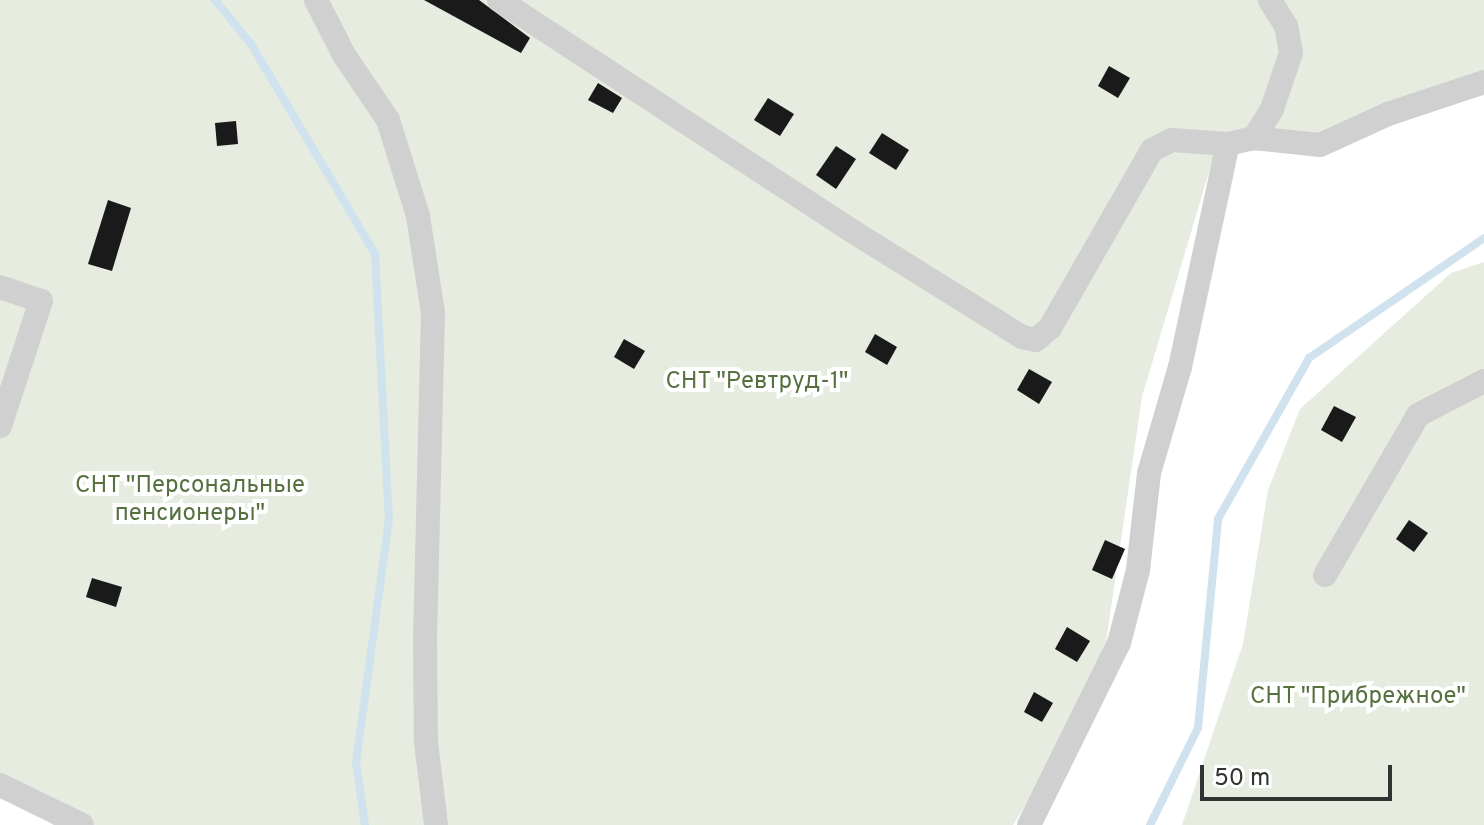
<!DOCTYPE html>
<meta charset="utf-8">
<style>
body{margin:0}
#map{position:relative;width:1484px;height:825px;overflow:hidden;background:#fff;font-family:Overpass,sans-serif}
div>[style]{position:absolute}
.green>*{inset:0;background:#e6ecdf}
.stream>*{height:8px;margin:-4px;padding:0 4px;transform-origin:4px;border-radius:4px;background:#cfe2ee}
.building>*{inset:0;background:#1a1a1a}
.street>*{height:24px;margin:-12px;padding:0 12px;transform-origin:12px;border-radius:12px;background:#d0d0d0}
span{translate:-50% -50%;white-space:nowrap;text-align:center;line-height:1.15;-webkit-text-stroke:8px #fff;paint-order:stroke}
.park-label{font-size:24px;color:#56703f}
.scale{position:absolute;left:1200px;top:765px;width:192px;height:36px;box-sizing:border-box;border:4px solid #333;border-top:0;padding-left:10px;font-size:24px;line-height:28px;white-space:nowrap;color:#333;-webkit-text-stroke:6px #fff;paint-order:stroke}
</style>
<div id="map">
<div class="green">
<div style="clip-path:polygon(0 0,1484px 0,1484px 84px,1342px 148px,1215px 152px,1142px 397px,1106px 642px,1060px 749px,1013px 825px,53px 825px,0 786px,0 296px,51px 311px,53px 300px,0 283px)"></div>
<div style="clip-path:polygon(1484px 262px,1484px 825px,1182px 825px,1243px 644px,1268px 490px,1300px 409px,1451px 273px)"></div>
</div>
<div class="stream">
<div style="left:215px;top:0;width:57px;rotate:50.7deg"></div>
<div style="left:251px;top:44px;width:244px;rotate:59.4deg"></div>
<div style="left:375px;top:254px;width:265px;rotate:87deg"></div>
<div style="left:389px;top:519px;width:245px;rotate:97.7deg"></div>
<div style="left:356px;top:762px;width:64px;rotate:81.9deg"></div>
<div style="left:1150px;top:825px;width:108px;rotate:-63.7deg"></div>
<div style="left:1198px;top:728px;width:210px;rotate:-84.5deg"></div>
<div style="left:1218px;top:519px;width:185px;rotate:-60.5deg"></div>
<div style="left:1309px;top:358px;width:212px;rotate:-34.4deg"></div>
</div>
<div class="building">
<div style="clip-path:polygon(424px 0,479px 0,530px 38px,521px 53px)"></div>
<div style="clip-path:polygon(1109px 66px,1130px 78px,1118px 98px,1098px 86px)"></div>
<div style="clip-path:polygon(598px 83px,622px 98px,613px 113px,588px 100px)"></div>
<div style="clip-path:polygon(768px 98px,794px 114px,780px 136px,754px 120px)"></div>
<div style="clip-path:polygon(236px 121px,238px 144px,217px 146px,215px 123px)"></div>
<div style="clip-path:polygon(882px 133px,909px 150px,896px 170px,869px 153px)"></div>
<div style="clip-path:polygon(836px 146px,856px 159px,836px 189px,816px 175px)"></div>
<div style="clip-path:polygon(108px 200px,131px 208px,112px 271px,88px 264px)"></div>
<div style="clip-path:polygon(875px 334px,897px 347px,887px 365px,865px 352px)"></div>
<div style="clip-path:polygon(624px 339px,645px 351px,634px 369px,614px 357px)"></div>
<div style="clip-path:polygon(1029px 369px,1052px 382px,1039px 404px,1017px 390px)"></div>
<div style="clip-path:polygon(1334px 406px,1356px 417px,1342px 442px,1321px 430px)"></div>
<div style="clip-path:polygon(1409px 520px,1428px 533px,1414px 552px,1396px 539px)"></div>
<div style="clip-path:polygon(1105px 540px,1125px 549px,1112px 579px,1092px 570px)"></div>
<div style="clip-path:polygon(92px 578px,122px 587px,116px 607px,86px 597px)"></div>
<div style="clip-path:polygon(1067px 627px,1090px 641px,1077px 662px,1055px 649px)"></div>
<div style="clip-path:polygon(1034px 692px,1053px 703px,1042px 722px,1024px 712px)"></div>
</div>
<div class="street">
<div style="left:316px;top:0;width:62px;rotate:63deg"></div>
<div style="left:344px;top:55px;width:78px;rotate:55.9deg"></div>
<div style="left:388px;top:120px;width:101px;rotate:72.6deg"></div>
<div style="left:418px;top:216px;width:98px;rotate:81.2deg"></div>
<div style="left:433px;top:313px;width:322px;rotate:91.4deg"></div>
<div style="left:425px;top:635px;width:107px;rotate:89.5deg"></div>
<div style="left:426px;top:742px;width:84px;rotate:83.1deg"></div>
<div style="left:499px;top:0;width:422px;rotate:33.2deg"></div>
<div style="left:852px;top:231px;width:200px;rotate:31.9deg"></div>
<div style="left:1022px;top:337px;width:14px;rotate:12deg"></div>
<div style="left:1036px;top:340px;width:18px;rotate:-41deg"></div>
<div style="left:1050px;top:328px;width:205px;rotate:-60.2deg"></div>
<div style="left:1152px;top:150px;width:22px;rotate:-27deg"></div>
<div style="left:1172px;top:140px;width:56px;rotate:4.1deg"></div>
<div style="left:1228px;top:144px;width:27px;rotate:-13deg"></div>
<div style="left:1254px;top:138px;width:66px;rotate:6.1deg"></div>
<div style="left:1320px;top:145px;width:75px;rotate:-24.5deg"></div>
<div style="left:1388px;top:114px;width:101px;rotate:-18.4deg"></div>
<div style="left:1254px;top:138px;width:34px;rotate:-58deg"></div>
<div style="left:1272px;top:109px;width:59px;rotate:-71.3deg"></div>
<div style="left:1291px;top:53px;width:27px;rotate:-100deg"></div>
<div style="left:1286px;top:26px;width:31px;rotate:-122deg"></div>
<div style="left:0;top:287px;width:43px;rotate:18.9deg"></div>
<div style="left:41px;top:301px;width:132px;rotate:108.2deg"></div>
<div style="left:1325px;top:575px;width:185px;rotate:-59.8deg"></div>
<div style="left:1418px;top:415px;width:74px;rotate:-27.3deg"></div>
<div style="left:0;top:785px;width:91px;rotate:26deg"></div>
<div style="left:1029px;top:825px;width:203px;rotate:-63.7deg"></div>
<div style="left:1119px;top:643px;width:75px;rotate:-75.4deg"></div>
<div style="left:1138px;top:570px;width:98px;rotate:-83.5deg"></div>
<div style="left:1149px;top:473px;width:110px;rotate:-73.7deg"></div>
<div style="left:1180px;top:367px;width:228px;rotate:-77.9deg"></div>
</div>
<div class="park-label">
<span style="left:757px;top:383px">СНТ "Ревтруд-1"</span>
<span style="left:190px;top:501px">СНТ "Персональные<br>пенсионеры"</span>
<span style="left:1358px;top:698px">СНТ "Прибрежное"</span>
</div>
<div class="scale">50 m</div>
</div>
